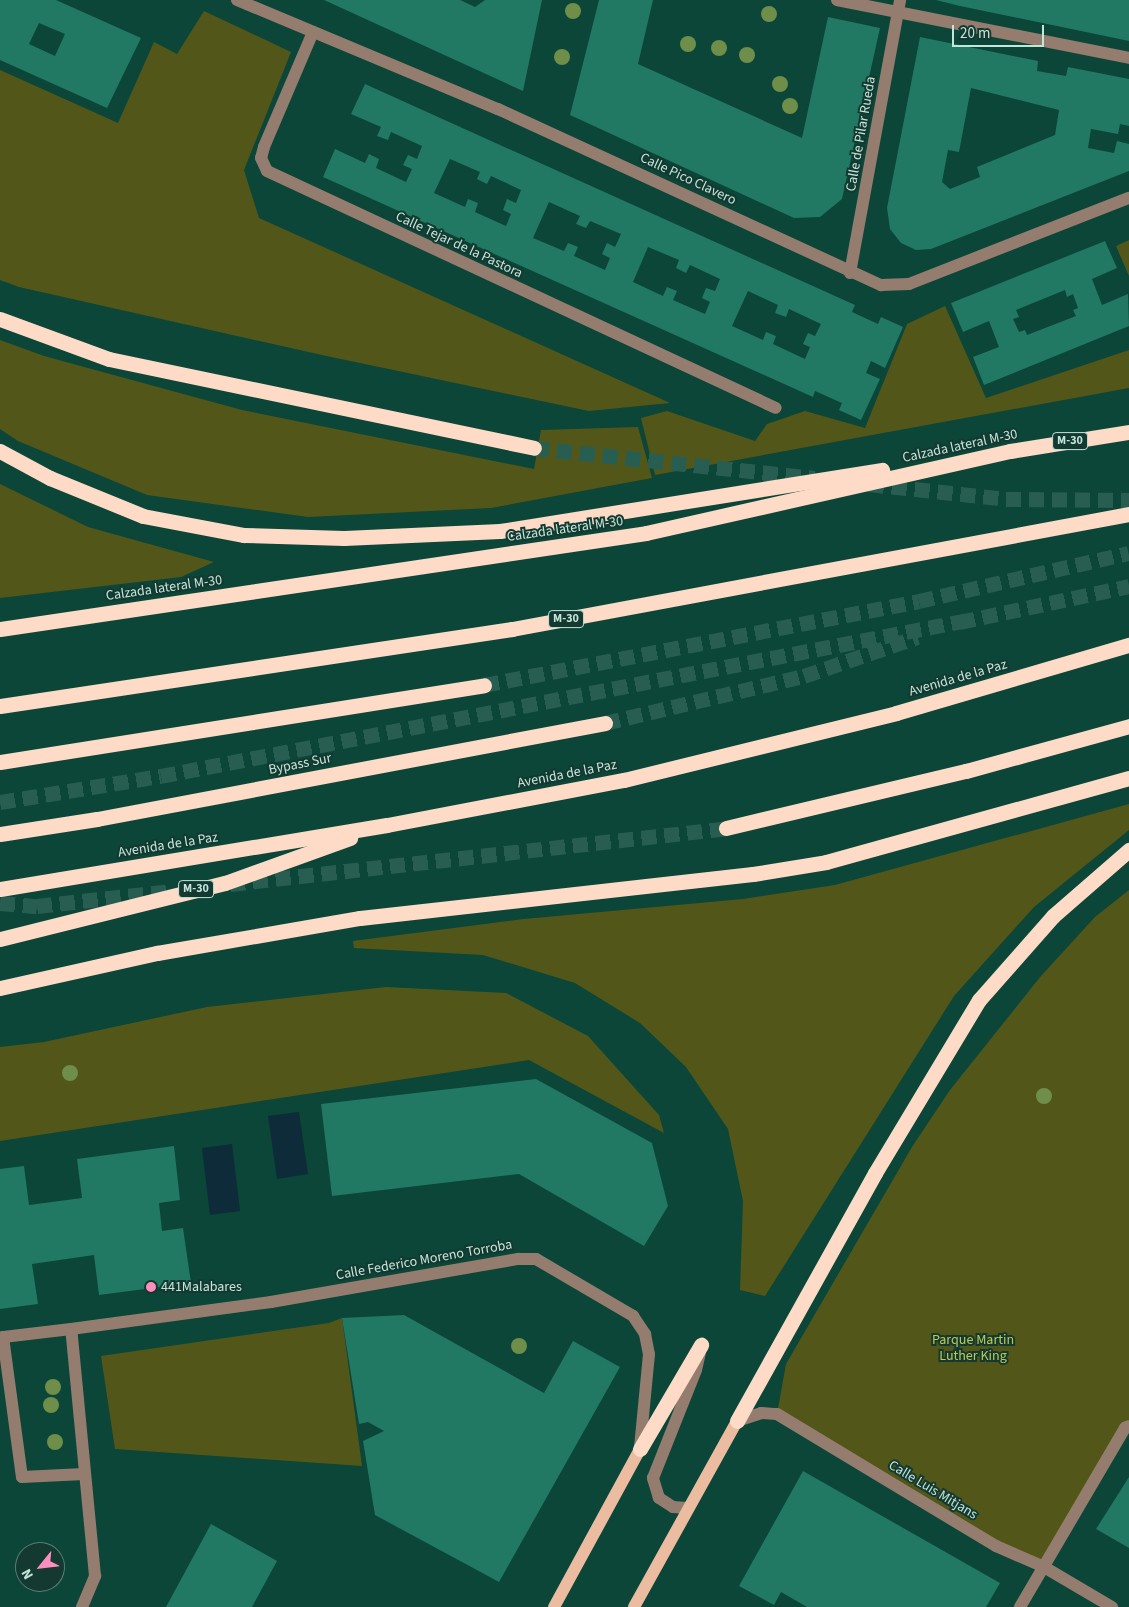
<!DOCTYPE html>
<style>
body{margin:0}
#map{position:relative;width:1129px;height:1607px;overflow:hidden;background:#0b4639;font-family:"Source Sans 3",sans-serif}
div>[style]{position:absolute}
.green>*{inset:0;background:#525719}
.water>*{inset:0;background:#0e2b39}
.building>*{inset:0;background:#217863}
.highway-tunnel>*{height:15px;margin-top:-7.5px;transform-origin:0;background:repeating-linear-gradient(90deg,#275e51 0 15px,transparent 0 23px)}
.minor>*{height:12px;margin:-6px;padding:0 6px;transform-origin:6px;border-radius:6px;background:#947d6f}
.major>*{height:12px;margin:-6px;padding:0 6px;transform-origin:6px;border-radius:6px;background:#ebbc9f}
.highway>*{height:15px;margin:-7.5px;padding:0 7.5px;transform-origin:7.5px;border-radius:7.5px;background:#fddbc6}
.trees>*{width:16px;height:16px;margin:-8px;border-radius:50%;background:#6e8e4a}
.dots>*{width:14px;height:14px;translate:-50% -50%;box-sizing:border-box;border:2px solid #133930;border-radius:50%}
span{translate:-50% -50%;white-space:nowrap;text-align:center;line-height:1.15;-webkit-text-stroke:4px #133930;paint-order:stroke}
.shield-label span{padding:1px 4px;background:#133930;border:1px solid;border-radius:4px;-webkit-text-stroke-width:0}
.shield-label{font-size:12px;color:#c3e5da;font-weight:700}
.street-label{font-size:14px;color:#c3e5da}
.poi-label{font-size:14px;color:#c3e5da}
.left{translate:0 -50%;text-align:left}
.park-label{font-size:14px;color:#bfc957}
.north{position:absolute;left:15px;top:1542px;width:50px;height:50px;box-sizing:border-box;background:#133930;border:1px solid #597e74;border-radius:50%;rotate:241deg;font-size:14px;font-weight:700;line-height:20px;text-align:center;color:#c3e5da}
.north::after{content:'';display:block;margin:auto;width:18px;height:22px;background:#fd8ebe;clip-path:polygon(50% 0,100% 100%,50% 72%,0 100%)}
.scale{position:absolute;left:952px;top:25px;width:92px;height:22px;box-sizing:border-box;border:2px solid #c3e5da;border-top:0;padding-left:6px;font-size:15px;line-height:18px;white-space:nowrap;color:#c3e5da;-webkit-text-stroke:4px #133930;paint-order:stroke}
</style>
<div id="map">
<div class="green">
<div style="clip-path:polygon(204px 11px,291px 52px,244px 170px,259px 218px,670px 403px,589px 411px,322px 355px,19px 287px,0 280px,0 70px,118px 123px,154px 42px,177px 54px)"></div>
<div style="clip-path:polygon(1129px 240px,1129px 276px,1116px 246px)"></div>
<div style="clip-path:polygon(945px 306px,986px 398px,1129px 350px,1129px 388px,655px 475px,641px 418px,667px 411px,755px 441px,767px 424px,805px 411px,865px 428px,907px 324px)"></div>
<div style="clip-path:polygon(0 340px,44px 356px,242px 410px,534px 469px,541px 430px,638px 427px,652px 478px,491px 508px,308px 517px,147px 495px,18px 441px,0 429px)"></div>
<div style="clip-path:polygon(0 484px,88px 527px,214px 562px,181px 577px,0 598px)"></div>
<div style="clip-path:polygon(1129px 804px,1129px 830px,1034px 907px,954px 996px,765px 1296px,740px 1290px,743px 1201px,728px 1129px,686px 1067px,640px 1023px,575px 983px,483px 955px,354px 948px,353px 941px,524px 919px,743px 899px,835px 885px)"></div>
<div style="clip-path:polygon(1129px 890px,1129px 1426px,1044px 1567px,777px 1414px,786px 1364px,912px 1147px,950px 1090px,1041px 976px,1095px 917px)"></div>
<div style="clip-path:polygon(386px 987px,506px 993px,588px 1036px,659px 1115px,664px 1133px,529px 1060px,0 1141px,0 1047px,44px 1042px,207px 1007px)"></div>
<div style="clip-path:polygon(342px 1318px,362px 1466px,115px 1449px,101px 1356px,329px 1323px)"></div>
</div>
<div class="water">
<div style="clip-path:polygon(299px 1112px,308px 1174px,277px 1179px,268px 1116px)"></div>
<div style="clip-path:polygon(232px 1144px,240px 1211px,210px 1215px,202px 1148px)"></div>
</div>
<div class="building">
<div style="clip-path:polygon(evenodd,0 0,56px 0,141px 38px,107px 108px,0 60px,0 0,39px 23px,65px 34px,55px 56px,29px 44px,39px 23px)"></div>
<div style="clip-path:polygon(324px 0,460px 0,475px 7px,485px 0,542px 0,523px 91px)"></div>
<div style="clip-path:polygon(599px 0,653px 0,638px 64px,802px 138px,828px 17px,880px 28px,842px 199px,820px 217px,794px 218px,570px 115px)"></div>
<div style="clip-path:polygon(936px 0,1129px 0,1129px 41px,960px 6px)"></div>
<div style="clip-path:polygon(evenodd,920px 37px,1038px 61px,1037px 71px,1066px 76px,1068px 67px,1129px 79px,1129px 126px,1120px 124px,1118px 134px,1091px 129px,1088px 148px,1114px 153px,1117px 141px,1129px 144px,1129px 171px,931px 249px,916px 250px,901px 243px,890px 229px,887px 208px,920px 37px,971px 88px,1059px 110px,1055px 135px,977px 167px,980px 177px,950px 189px,942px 182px,948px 150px,959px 152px,971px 88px)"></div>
<div style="clip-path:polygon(evenodd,365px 84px,855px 305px,852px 312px,878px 324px,881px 317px,903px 327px,885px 368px,871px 361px,866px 373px,880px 379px,861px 420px,839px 410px,842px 403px,815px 391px,813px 397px,323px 177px,335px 149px,365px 163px,369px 154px,379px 159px,376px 168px,406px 182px,412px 169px,403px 165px,408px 155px,417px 159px,422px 146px,391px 132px,388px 140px,377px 136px,381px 127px,351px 114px,365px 84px,450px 159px,480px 172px,477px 179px,487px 184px,491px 176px,521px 190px,516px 203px,507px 199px,503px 210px,511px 214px,506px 226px,475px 212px,478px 203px,468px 199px,465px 207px,434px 193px,450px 159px,365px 84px,549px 202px,580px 216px,576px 224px,586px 228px,590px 221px,621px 234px,615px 247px,607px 243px,602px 254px,610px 258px,605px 270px,574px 256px,578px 247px,568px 243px,564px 251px,533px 238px,549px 202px,365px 84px,648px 247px,679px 260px,676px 268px,686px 273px,690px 265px,720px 279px,715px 291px,706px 288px,702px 298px,710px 302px,705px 314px,673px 300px,677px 291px,667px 287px,663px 296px,633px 282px,648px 247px,365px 84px,748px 291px,778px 305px,775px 313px,786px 317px,789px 309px,821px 324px,815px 336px,808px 333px,803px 344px,810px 347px,805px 359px,773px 344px,776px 336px,766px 332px,763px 340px,732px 326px,748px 291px)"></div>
<div style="clip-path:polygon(evenodd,1105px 241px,1117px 268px,1092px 279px,1102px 305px,1128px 294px,1129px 326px,984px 385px,973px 357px,999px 347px,989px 321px,963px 332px,951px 303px,1105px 241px,1065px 290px,1067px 297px,1073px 294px,1078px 308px,1073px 310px,1076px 316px,1027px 335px,1025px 330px,1019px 332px,1013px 319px,1019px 317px,1016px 310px,1065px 290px)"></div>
<div style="clip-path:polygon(536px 1079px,652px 1143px,668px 1206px,644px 1246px,519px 1174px,332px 1196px,321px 1104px)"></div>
<div style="clip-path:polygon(174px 1146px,180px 1200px,159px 1203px,162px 1231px,183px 1228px,191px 1283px,99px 1295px,94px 1255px,32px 1264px,38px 1304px,0 1309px,0 1169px,24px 1166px,29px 1205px,82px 1198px,77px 1159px)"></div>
<div style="clip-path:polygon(404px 1315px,544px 1393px,573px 1341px,620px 1367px,499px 1582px,375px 1515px,363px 1441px,384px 1431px,368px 1422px,359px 1424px,342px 1318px)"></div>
<div style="clip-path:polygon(803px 1471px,1000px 1583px,986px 1607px,807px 1607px,781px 1592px,774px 1605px,739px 1586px)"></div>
<div style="clip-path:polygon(1129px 1477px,1129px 1548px,1096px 1529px)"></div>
<div style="clip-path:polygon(211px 1524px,277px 1561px,252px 1607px,166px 1607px)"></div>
</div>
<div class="highway-tunnel">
<div style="left:534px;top:448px;width:282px;rotate:6.1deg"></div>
<div style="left:869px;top:484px;width:138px;rotate:6.2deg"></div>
<div style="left:1006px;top:499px;width:123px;rotate:0.5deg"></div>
<div style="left:960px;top:622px;width:173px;rotate:-12deg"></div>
<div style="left:484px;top:685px;width:443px;rotate:-10.9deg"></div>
<div style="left:919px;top:601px;width:215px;rotate:-12.9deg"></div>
<div style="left:605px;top:723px;width:204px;rotate:-13.3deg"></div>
<div style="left:804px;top:676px;width:120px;rotate:-19deg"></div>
<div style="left:0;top:802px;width:163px;rotate:-9.2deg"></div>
<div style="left:161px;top:776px;width:822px;rotate:-10.94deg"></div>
<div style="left:230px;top:884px;width:499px;rotate:-6.4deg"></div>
<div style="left:0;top:903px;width:37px;rotate:5deg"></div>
<div style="left:37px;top:906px;width:136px;rotate:-6.3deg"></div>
</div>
<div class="minor">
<div style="left:237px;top:0;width:283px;rotate:22.7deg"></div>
<div style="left:498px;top:109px;width:422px;rotate:24.7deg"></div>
<div style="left:881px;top:285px;width:28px;rotate:-2deg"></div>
<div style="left:909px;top:284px;width:236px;rotate:-21.4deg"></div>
<div style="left:837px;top:0;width:298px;rotate:11.2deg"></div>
<div style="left:313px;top:32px;width:125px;rotate:113.1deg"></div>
<div style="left:264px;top:147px;width:11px;rotate:105deg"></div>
<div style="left:261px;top:158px;width:14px;rotate:65deg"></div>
<div style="left:267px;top:171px;width:561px;rotate:24.97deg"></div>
<div style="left:850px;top:273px;width:278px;rotate:-79.6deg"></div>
<div style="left:71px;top:1329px;width:68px;rotate:173.3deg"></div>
<div style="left:3px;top:1337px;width:141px;rotate:82.3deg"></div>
<div style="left:22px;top:1477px;width:62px;rotate:-2.8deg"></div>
<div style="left:737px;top:1421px;width:25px;rotate:-18deg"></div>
<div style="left:761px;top:1413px;width:16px;rotate:4deg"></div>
<div style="left:777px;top:1414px;width:256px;rotate:31.1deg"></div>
<div style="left:996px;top:1546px;width:52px;rotate:23.6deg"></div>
<div style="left:1044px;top:1567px;width:79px;rotate:30.5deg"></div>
<div style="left:687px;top:1508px;width:14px;rotate:-176deg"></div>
<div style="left:673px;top:1507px;width:17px;rotate:-147deg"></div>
<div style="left:659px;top:1498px;width:21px;rotate:-107deg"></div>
<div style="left:653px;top:1478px;width:116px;rotate:-68.3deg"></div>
<div style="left:696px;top:1370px;width:17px;rotate:-77deg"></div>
<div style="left:82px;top:1607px;width:34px;rotate:-67deg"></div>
<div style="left:95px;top:1576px;width:248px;rotate:-95.5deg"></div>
<div style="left:71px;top:1329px;width:202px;rotate:-7.7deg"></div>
<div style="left:271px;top:1302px;width:251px;rotate:-9.9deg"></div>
<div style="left:518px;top:1259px;width:18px"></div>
<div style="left:536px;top:1259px;width:113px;rotate:30.4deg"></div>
<div style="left:633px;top:1316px;width:22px;rotate:56deg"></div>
<div style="left:645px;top:1334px;width:20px;rotate:79deg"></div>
<div style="left:649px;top:1354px;width:94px;rotate:95.5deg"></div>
<div style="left:1020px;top:1607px;width:208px;rotate:-59.6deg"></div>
<div style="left:1125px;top:1428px;width:4px;rotate:-27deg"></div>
</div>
<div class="major">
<div style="left:554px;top:1607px;width:180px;rotate:-61.4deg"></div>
<div style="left:634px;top:1607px;width:213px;rotate:-61deg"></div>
</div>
<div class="highway">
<div style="left:0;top:319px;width:116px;rotate:20.2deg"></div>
<div style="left:109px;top:359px;width:434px;rotate:11.8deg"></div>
<div style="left:0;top:451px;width:57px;rotate:28.4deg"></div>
<div style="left:50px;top:478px;width:100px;rotate:22.2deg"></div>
<div style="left:143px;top:516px;width:103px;rotate:10.7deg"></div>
<div style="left:244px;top:535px;width:100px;rotate:1.7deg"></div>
<div style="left:344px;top:538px;width:156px;rotate:-2.6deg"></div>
<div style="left:500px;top:531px;width:387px;rotate:-9.1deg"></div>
<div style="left:0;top:629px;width:653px;rotate:-8.45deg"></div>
<div style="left:646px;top:533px;width:373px;rotate:-12.7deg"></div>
<div style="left:1010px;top:451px;width:121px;rotate:-9.1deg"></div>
<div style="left:0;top:706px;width:518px;rotate:-8.55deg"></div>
<div style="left:512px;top:629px;width:628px;rotate:-10.56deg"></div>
<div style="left:0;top:762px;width:490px;rotate:-9deg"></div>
<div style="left:726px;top:828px;width:247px;rotate:-13.4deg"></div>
<div style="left:966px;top:771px;width:169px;rotate:-15.4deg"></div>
<div style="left:0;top:834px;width:98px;rotate:-8.8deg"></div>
<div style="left:97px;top:819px;width:517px;rotate:-10.7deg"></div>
<div style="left:0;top:889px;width:392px;rotate:-9.4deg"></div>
<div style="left:387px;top:825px;width:241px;rotate:-10.8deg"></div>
<div style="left:624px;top:780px;width:280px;rotate:-13.8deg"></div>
<div style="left:896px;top:713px;width:243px;rotate:-16.3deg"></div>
<div style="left:0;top:939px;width:232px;rotate:-14deg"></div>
<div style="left:225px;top:883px;width:133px;rotate:-19.8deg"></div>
<div style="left:0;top:988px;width:161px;rotate:-12.6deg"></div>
<div style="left:157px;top:953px;width:206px;rotate:-9.8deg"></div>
<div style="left:360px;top:918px;width:395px;rotate:-6.4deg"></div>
<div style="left:753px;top:874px;width:74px;rotate:-9.3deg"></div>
<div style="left:826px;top:862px;width:314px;rotate:-15.5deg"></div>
<div style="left:737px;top:1421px;width:284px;rotate:-60.9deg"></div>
<div style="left:875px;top:1173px;width:202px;rotate:-59deg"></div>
<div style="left:979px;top:1000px;width:112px;rotate:-48.6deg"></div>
<div style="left:1053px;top:916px;width:101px;rotate:-41deg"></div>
<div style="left:640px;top:1449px;width:121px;rotate:-59.6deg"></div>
</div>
<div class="trees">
<div style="left:573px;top:11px"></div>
<div style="left:769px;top:14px"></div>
<div style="left:688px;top:44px"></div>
<div style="left:719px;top:48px"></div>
<div style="left:747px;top:55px"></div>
<div style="left:562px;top:57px"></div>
<div style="left:780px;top:84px"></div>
<div style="left:790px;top:106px"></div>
<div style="left:70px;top:1073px"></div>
<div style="left:1044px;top:1096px"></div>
<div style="left:519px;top:1346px"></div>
<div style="left:53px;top:1387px"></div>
<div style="left:51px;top:1405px"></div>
<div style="left:55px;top:1442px"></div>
</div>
<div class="dots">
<div style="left:151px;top:1287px;background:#fd8ebe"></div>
</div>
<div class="shield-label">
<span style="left:1070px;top:441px">M-30</span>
<span style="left:566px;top:619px">M-30</span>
<span style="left:196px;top:889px">M-30</span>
</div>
<div class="street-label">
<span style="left:861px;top:134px;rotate:-80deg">Calle de Pilar Rueda</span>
<span style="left:688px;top:179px;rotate:25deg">Calle Pico Clavero</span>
<span style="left:459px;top:245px;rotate:25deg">Calle Tejar de la Pastora</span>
<span style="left:960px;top:446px;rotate:-12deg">Calzada lateral M-30</span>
<span style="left:565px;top:529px;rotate:-8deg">Calzada lateral M-30</span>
<span style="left:164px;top:588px;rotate:-8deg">Calzada lateral M-30</span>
<span style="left:958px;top:678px;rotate:-16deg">Avenida de la Paz</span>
<span style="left:300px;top:764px;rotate:-11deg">Bypass Sur</span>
<span style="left:567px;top:774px;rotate:-11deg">Avenida de la Paz</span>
<span style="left:168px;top:845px;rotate:-9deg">Avenida de la Paz</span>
<span style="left:424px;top:1260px;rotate:-10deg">Calle Federico Moreno Torroba</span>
<span style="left:933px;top:1490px;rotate:31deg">Calle Luis Mitjans</span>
</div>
<div class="poi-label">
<span class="left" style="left:161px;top:1287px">441Malabares</span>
</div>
<div class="park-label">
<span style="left:973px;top:1348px">Parque Martin<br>Luther King</span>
</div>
<div class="north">N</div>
<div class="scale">20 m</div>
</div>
